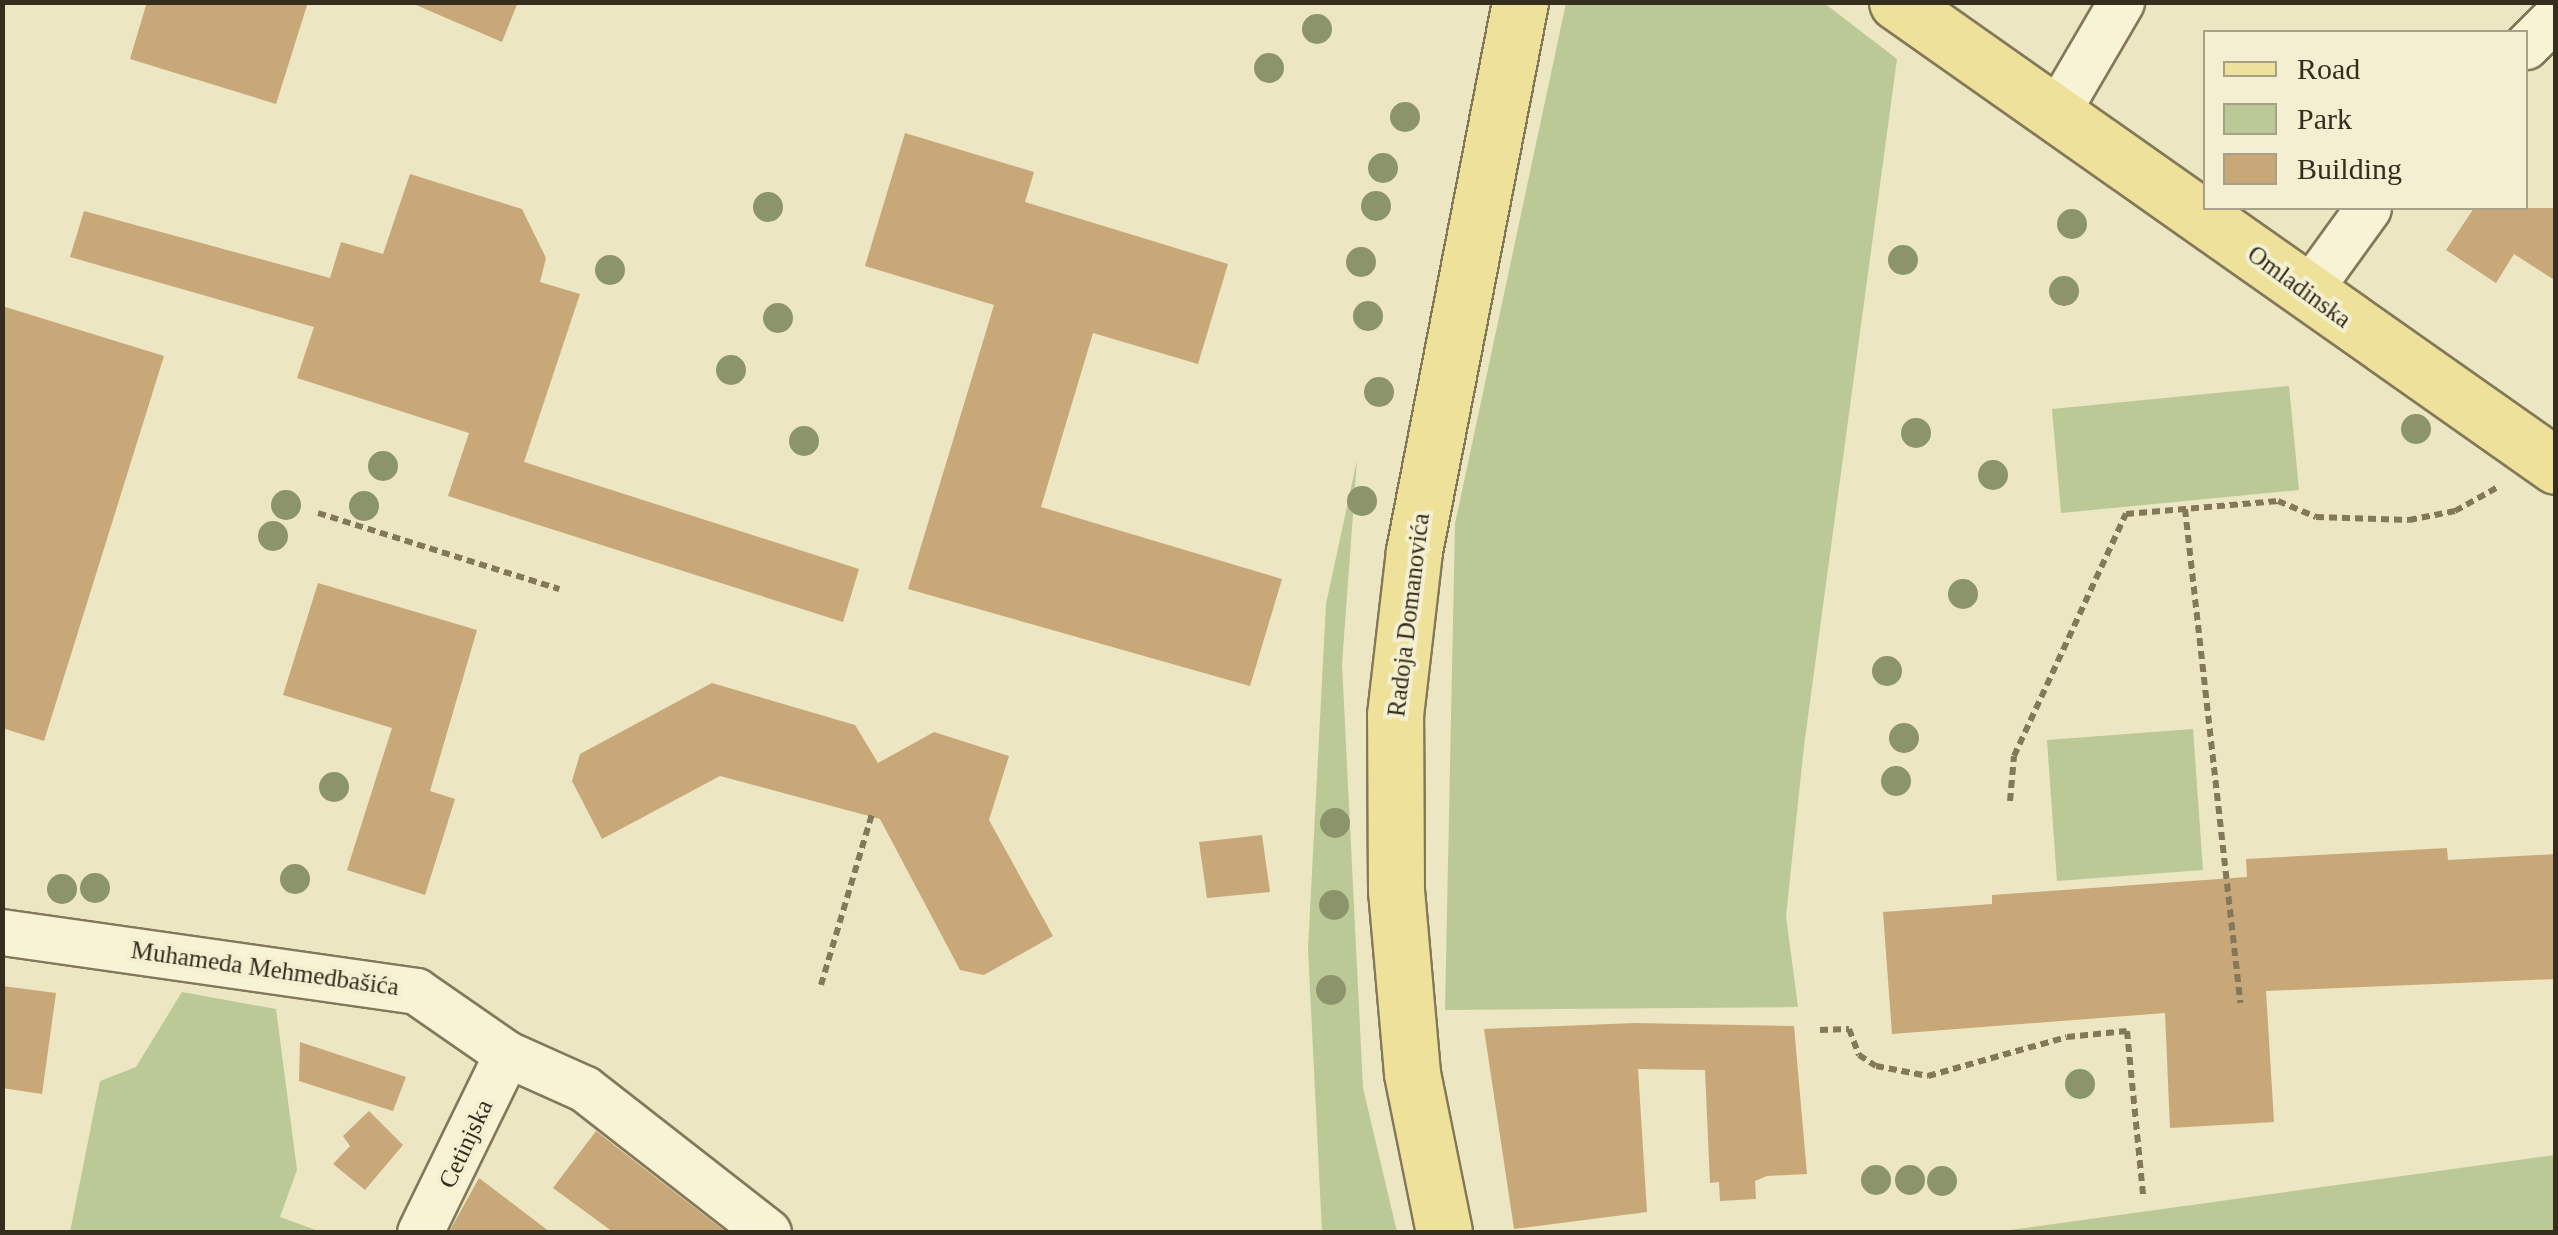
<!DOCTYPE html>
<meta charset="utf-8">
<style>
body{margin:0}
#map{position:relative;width:2558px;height:1235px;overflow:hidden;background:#ece6c2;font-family:"Times New Roman",serif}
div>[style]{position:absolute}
.green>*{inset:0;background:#bac996}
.building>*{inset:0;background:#c8a879}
.path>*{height:6px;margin-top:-3px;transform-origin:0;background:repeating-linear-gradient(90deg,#84785a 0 8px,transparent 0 13px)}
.roads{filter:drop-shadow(2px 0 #84785a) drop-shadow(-2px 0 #84785a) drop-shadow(0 2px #84785a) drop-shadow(0 -2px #84785a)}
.minor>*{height:45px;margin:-22.5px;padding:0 22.5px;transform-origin:22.5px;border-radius:22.5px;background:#f7f3d4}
.major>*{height:55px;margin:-27.5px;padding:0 27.5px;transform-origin:27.5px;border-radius:27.5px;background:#eee29a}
.trees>*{width:30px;height:30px;margin:-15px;border-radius:50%;background:#8c946c}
span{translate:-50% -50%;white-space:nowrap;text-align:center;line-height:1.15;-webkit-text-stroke:8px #f4efd1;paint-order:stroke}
.street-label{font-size:25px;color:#352d1d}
.frame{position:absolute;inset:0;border:5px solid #352d1d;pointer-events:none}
.legend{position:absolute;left:2203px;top:30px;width:325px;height:180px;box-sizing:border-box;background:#f4efd1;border:2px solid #a8a189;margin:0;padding:12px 18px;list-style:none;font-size:30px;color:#352d1d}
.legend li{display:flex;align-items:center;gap:20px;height:50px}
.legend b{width:50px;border:2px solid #a8a189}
</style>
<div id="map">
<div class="green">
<div style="clip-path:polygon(1566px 3px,1824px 3px,1897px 59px,1804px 746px,1786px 916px,1798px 1007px,1445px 1010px,1455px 524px)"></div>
<div style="clip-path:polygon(2289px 386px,2299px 490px,2061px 513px,2052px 409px)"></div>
<div style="clip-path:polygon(1357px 460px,1342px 664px,1363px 1088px,1397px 1232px,1322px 1232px,1308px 949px,1326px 604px)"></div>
<div style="clip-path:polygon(2193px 729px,2203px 870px,2057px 881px,2047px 740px)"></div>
<div style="clip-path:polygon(182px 992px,276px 1009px,297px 1170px,280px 1217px,321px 1232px,70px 1232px,100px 1081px,136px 1067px)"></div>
<div style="clip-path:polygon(2555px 1155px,2555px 1232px,1996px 1232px)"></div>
</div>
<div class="building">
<div style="clip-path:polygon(147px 2px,308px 2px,276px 104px,130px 59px)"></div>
<div style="clip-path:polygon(409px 2px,518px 2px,502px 42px)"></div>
<div style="clip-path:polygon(905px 133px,1034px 172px,1025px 202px,1228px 264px,1198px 364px,1093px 333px,1041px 507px,1282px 579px,1250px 686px,908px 589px,994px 305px,865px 266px)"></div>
<div style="clip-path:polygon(410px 174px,522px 209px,546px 258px,540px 282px,580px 294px,524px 462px,859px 569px,843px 622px,448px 496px,469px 433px,297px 378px,314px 327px,70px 257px,84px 211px,330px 278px,341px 242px,383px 254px)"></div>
<div style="clip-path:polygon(2474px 208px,2556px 208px,2556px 281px,2514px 254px,2496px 283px,2446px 250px)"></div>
<div style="clip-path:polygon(2px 306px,164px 356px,44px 741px,2px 728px)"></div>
<div style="clip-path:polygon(318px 583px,477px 630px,430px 791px,455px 799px,425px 895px,347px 870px,392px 728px,283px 695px)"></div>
<div style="clip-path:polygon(712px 683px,855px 725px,878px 763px,934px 732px,1009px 756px,989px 820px,1053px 936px,984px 975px,960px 970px,880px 819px,720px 776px,602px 839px,572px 781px,580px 754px)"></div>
<div style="clip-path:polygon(1262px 835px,1270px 892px,1207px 898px,1199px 842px)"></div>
<div style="clip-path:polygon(2447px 848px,2448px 860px,2556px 854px,2556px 979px,2266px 991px,2274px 1122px,2170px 1128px,2165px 1013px,1892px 1034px,1883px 912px,1992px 904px,1992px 895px,2247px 877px,2246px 859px)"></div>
<div style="clip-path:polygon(2px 986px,56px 993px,42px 1094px,2px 1088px)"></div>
<div style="clip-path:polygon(1635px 1023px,1794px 1026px,1807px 1174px,1767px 1176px,1755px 1181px,1756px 1199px,1720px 1201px,1719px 1182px,1710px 1183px,1705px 1070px,1638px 1069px,1647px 1212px,1514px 1229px,1484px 1029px)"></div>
<div style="clip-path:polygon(300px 1042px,406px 1077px,393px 1111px,299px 1081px)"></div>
<div style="clip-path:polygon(369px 1111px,403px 1145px,365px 1190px,333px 1164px,350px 1146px,343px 1136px)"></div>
<div style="clip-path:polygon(596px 1131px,726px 1232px,613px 1232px,553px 1188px)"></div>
<div style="clip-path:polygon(479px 1178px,550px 1232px,449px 1232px)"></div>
</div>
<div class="path">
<div style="left:2185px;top:509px;width:497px;rotate:83.6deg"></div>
<div style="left:318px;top:513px;width:253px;rotate:17.5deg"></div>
<div style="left:2010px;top:801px;width:45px;rotate:-84.9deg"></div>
<div style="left:2014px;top:756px;width:267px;rotate:-65.2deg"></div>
<div style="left:2126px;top:514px;width:153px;rotate:-4.9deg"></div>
<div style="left:2278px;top:501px;width:41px;rotate:22.8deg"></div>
<div style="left:2316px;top:517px;width:93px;rotate:1.8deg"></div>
<div style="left:2409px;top:520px;width:47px;rotate:-11.1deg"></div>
<div style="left:2455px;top:511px;width:51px;rotate:-29.1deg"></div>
<div style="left:821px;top:985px;width:182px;rotate:-73.4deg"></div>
<div style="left:1820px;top:1030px;width:29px;rotate:-2deg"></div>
<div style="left:1849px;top:1029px;width:28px;rotate:69deg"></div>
<div style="left:1859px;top:1055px;width:20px;rotate:33deg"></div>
<div style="left:1876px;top:1066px;width:53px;rotate:10.9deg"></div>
<div style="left:1928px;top:1076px;width:144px;rotate:-15.7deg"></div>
<div style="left:2067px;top:1037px;width:60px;rotate:-5.7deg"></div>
<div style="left:2127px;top:1031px;width:165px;rotate:84.4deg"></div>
</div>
<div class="roads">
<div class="minor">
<div style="left:2526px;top:46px;width:42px;rotate:-45deg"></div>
<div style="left:2055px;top:115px;width:131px;rotate:-59.7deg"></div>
<div style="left:2308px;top:291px;width:102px;rotate:-54.1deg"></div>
<div style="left:2px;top:932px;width:418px;rotate:8.1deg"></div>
<div style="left:416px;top:991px;width:111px;rotate:34.7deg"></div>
<div style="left:507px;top:1054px;width:85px;rotate:24.2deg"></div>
<div style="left:585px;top:1089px;width:232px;rotate:38deg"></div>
<div style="left:420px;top:1232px;width:198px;rotate:-64deg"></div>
</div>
<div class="major">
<div style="left:1897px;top:2px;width:806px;rotate:35.15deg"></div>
<div style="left:1444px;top:1232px;width:162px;rotate:-101.4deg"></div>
<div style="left:1412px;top:1073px;width:183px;rotate:-95deg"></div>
<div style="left:1396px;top:891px;width:176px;rotate:-90.3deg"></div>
<div style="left:1395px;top:715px;width:165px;rotate:-83.4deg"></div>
<div style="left:1414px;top:551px;width:559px;rotate:-79.07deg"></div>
</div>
</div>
<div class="trees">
<div style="left:1317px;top:29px"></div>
<div style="left:1269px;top:68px"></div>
<div style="left:1405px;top:117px"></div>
<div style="left:1383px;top:168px"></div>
<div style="left:1376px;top:206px"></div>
<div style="left:768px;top:207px"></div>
<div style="left:2072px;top:224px"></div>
<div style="left:1903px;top:260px"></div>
<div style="left:1361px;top:262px"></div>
<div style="left:610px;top:270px"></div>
<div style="left:2064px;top:291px"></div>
<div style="left:1368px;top:316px"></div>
<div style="left:778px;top:318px"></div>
<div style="left:731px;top:370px"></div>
<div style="left:1379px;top:392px"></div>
<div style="left:2416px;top:429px"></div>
<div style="left:1916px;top:433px"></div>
<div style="left:804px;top:441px"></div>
<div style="left:383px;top:466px"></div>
<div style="left:1993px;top:475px"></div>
<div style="left:1362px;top:501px"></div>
<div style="left:286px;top:505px"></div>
<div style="left:364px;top:506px"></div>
<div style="left:273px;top:536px"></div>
<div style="left:1963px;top:594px"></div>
<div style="left:1887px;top:671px"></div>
<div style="left:1904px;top:738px"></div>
<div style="left:1896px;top:781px"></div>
<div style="left:334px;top:787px"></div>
<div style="left:1335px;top:823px"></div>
<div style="left:295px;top:879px"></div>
<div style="left:95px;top:888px"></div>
<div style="left:62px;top:889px"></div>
<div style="left:1334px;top:905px"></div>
<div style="left:1331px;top:990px"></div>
<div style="left:2080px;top:1084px"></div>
<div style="left:1876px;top:1180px"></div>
<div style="left:1910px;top:1180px"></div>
<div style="left:1942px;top:1181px"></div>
</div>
<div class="street-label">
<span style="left:2299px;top:287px;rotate:36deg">Omladinska</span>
<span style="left:1409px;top:615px;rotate:-83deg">Radoja Domanovića</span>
<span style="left:265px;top:969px;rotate:8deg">Muhameda Mehmedbašića</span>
<span style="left:466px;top:1144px;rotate:-65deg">Cetinjska</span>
</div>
<div class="frame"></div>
<ul class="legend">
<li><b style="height:12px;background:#eee29a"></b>Road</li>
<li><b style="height:28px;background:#bac996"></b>Park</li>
<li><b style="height:28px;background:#c8a879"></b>Building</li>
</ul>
</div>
